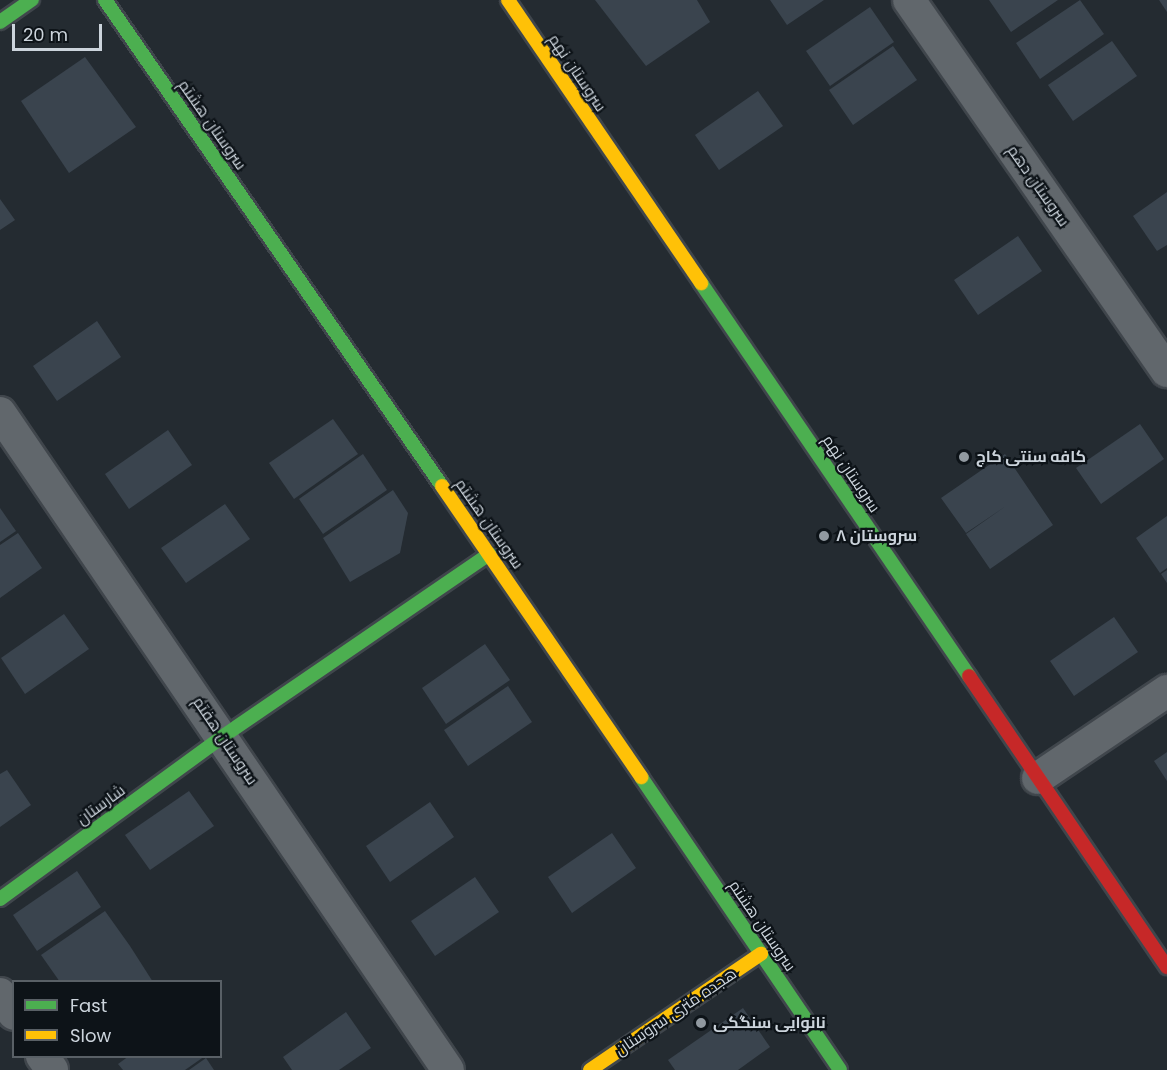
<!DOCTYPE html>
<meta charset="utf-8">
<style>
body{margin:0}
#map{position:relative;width:1167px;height:1070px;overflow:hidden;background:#242b31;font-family:Poppins,Cairo,sans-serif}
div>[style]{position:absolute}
.building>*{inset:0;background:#3a444e}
.roads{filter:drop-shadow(2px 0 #40464c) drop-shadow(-2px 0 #40464c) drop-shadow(0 2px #40464c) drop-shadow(0 -2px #40464c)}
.street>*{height:32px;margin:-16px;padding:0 16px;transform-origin:16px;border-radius:16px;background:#61676c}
.fast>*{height:14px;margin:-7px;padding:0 7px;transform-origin:7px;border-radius:7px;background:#4caf50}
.slow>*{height:14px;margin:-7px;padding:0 7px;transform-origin:7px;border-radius:7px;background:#ffc107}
.jam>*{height:14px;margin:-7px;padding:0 7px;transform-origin:7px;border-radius:7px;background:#c62828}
.dots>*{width:16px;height:16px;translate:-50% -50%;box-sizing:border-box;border:3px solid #0d1318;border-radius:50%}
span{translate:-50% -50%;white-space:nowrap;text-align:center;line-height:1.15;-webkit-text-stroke:4.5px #0d1318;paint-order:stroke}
.street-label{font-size:16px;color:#ccd4dc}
.poi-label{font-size:16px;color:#ccd4dc;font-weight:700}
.left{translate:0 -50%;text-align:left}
.legend{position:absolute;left:12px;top:980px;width:210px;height:78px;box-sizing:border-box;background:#0d1318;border:2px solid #596066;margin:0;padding:8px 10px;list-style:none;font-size:18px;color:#ccd4dc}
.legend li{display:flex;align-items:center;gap:12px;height:30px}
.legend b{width:30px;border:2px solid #596066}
.scale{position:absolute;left:12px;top:24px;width:90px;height:27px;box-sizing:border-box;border:3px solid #ccd4dc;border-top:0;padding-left:8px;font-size:18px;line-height:21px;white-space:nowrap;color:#ccd4dc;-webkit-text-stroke:4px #0d1318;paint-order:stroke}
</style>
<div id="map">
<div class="building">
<div style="clip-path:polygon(595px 0,697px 0,710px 22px,646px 66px)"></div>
<div style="clip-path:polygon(770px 0,824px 0,787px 25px)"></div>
<div style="clip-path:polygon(989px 0,1058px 0,1011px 32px)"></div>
<div style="clip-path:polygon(1080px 0,1104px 34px,1040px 79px,1016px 43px)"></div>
<div style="clip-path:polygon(1159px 0,1167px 0,1167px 12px)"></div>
<div style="clip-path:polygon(870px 7px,894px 42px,830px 86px,806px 51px)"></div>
<div style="clip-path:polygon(1112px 41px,1137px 76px,1073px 121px,1048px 85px)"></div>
<div style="clip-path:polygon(893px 46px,917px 80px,853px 125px,829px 90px)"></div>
<div style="clip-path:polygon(85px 57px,136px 127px,69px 173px,21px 101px)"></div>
<div style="clip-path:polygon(758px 91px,783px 126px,719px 170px,695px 135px)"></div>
<div style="clip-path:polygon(1167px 192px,1167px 245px,1157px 251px,1133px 216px)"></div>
<div style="clip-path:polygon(0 199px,15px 220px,0 230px)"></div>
<div style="clip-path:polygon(1018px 236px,1042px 271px,978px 315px,954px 280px)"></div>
<div style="clip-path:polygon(97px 321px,121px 357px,57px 401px,33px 366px)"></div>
<div style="clip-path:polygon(333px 419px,358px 454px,294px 499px,269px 463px)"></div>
<div style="clip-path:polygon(1140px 424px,1164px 459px,1101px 504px,1076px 468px)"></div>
<div style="clip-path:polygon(168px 430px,192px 465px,129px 509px,105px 474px)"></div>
<div style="clip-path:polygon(363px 454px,387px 490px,323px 534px,299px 499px)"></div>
<div style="clip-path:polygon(1005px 454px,1053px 525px,990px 569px,966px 534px,1006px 506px,966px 533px,941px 498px)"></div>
<div style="clip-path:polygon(393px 490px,408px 513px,400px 553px,350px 582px,323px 538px)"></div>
<div style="clip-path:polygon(225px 504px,250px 539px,186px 583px,161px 548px)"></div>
<div style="clip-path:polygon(0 508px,16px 531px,0 542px)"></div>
<div style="clip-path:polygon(1167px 516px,1167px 568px,1160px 573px,1136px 538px)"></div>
<div style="clip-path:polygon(18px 533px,42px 568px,0 598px,0 545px)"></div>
<div style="clip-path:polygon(1167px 570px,1167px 583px,1161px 574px)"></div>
<div style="clip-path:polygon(64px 614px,89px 649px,25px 694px,1px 658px)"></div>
<div style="clip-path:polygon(1114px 617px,1138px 652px,1074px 696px,1050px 661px)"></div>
<div style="clip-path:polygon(485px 644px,510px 680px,446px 724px,422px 688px)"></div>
<div style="clip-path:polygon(508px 686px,532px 722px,468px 766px,444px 730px)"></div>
<div style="clip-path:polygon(1167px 752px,1167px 781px,1154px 761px)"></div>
<div style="clip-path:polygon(7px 770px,31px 805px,0 827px,0 774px)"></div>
<div style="clip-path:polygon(189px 791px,214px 826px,150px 870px,125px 835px)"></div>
<div style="clip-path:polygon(430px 802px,454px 837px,390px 882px,366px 846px)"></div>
<div style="clip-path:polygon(612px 833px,636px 868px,572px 913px,548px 877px)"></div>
<div style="clip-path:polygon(77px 871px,101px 907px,37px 951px,13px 915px)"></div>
<div style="clip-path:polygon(475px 877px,499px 912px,435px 956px,411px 921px)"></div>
<div style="clip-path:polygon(105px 911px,130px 946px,153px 982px,60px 982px,41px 955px)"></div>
<div style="clip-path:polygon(743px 1008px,770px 1047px,738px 1070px,675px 1070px,668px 1060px)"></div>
<div style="clip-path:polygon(346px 1012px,371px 1048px,339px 1070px,292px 1070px,283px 1057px)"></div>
<div style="clip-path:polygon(129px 1056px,205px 1056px,185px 1070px,123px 1070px,118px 1064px)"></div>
<div style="clip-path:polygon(206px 1058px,214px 1070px,189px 1070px)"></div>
</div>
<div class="roads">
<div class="street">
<div style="left:909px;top:0;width:452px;rotate:55.2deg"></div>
<div style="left:0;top:413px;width:795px;rotate:55.71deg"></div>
<div style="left:1038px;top:778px;width:156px;rotate:-34deg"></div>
<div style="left:0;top:994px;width:24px;rotate:55deg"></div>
<div style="left:42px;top:1056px;width:17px;rotate:54deg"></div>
</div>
<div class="fast">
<div style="left:105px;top:0;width:591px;rotate:55.26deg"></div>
<div style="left:0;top:22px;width:39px;rotate:-35deg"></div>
<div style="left:701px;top:283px;width:476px;rotate:55.7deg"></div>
<div style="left:641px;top:777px;width:354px;rotate:55.8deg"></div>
<div style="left:0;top:899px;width:275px;rotate:-36.1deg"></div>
<div style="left:222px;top:737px;width:324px;rotate:-34.4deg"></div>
</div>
<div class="slow">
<div style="left:508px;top:0;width:343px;rotate:55.7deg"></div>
<div style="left:442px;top:486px;width:353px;rotate:55.6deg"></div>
<div style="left:590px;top:1070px;width:207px;rotate:-34.2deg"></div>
</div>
<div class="jam">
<div style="left:969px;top:676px;width:352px;rotate:55.8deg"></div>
</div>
</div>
<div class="dots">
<div style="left:964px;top:457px;background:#9199a0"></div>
<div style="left:824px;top:536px;background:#9199a0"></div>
<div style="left:701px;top:1023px;background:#9199a0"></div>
</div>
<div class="street-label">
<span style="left:577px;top:73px;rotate:56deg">سروستان نهم</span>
<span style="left:212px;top:125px;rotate:55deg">سروستان هشتم</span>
<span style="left:1038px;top:186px;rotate:55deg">سروستان دهم</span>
<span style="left:851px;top:474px;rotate:56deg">سروستان نهم</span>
<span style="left:489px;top:524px;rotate:55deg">سروستان هشتم</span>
<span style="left:225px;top:741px;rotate:56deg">سروستان هفتم</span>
<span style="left:101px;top:805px;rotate:-36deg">شارستان</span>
<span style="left:762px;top:926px;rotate:56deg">سروستان هشتم</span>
<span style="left:676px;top:1012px;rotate:-34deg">هجده متری سروستان</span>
</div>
<div class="poi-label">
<span class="left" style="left:976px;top:457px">کافه سنتی کاج</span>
<span class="left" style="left:836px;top:536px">سروستان ٨</span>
<span class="left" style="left:713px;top:1023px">نانوایی سنگکی</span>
</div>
<ul class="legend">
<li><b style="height:8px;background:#4caf50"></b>Fast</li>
<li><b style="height:8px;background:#ffc107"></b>Slow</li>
</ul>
<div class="scale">20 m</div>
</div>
